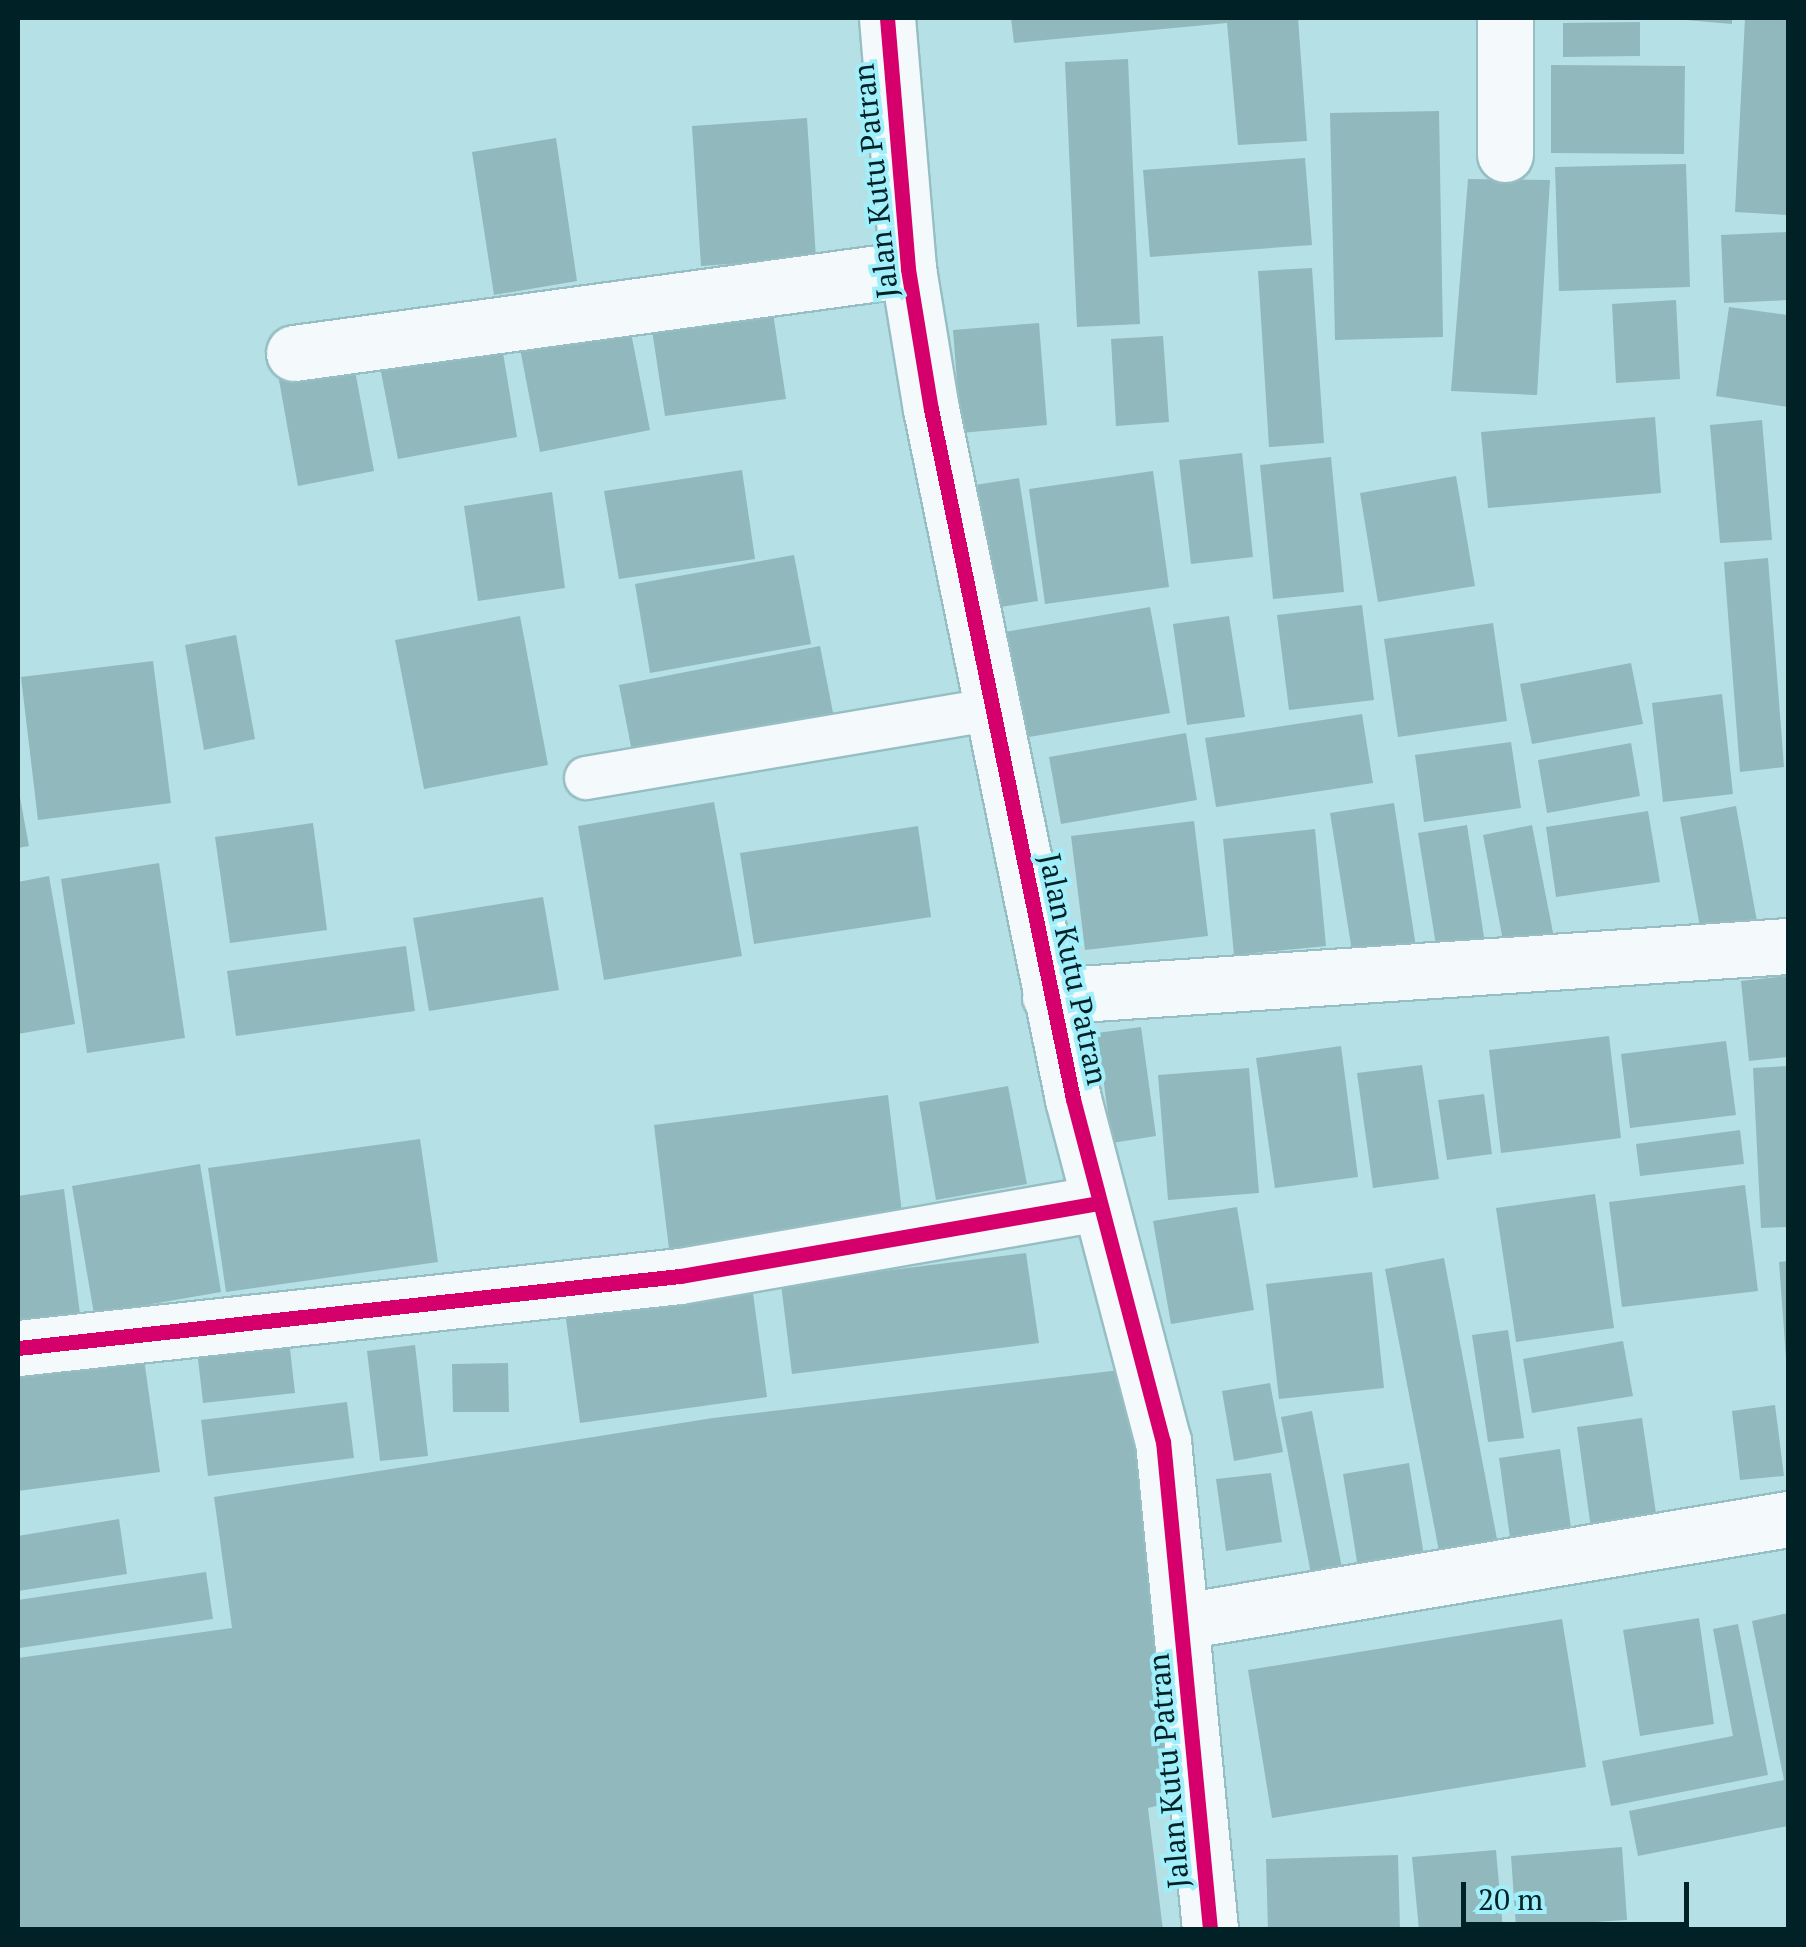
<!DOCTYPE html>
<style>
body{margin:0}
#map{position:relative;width:1806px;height:1947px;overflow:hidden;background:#b5e0e6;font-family:"PT Serif",serif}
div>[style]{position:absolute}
.building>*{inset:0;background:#91b8bd}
.roads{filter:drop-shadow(2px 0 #97bec4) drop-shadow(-2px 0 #97bec4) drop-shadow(0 2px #97bec4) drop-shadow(0 -2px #97bec4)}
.lane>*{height:42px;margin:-21px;padding:0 21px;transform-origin:21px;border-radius:21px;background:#f4fafb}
.street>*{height:55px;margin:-27.5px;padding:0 27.5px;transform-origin:27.5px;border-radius:27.5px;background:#f4fafb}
.secondary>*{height:55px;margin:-27.5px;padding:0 27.5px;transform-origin:27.5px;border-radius:27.5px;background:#f4fafb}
.cycleway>*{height:15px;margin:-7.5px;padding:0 7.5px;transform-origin:7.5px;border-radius:7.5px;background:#d6006c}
span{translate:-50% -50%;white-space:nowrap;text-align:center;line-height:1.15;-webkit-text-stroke:8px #a1effa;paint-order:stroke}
.street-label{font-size:30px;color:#002125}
.frame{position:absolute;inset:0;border:20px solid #002125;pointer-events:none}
.scale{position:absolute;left:1461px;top:1882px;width:228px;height:45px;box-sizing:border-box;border:5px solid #002125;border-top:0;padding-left:12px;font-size:30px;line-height:35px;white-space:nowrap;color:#002125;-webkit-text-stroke:8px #a1effa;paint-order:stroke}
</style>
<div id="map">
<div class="building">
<div style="clip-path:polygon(1011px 18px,1298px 18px,1307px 141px,1238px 145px,1227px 23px,1014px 43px)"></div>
<div style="clip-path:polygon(1663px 18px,1732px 18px,1732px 24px)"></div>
<div style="clip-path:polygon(1745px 18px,1788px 18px,1788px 215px,1735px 212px)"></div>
<div style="clip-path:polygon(1640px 22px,1640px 56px,1563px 57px,1563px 23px)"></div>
<div style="clip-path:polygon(1128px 59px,1140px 324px,1077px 327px,1065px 62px)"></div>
<div style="clip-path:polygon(1551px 65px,1685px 66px,1684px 154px,1551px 153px)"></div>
<div style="clip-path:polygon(1439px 111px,1443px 337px,1335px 340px,1330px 113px)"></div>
<div style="clip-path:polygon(807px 118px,816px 258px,701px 266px,692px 126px)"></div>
<div style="clip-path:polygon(556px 138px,577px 281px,494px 295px,472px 152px)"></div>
<div style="clip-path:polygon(1305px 158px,1312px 245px,1150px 257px,1143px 170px)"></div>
<div style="clip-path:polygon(1686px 164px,1690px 287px,1559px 291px,1555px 167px)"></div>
<div style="clip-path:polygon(1468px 179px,1550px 180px,1537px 395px,1451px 391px)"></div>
<div style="clip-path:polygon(1788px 232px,1788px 300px,1724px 303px,1721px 235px)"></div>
<div style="clip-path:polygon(1312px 268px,1324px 443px,1269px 447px,1258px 271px)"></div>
<div style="clip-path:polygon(1676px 300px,1680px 379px,1616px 383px,1612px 304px)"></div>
<div style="clip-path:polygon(1729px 307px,1788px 315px,1788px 407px,1716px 396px)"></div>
<div style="clip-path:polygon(627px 312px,650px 430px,540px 452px,517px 333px)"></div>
<div style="clip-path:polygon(773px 313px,786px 399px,665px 416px,652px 330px)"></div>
<div style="clip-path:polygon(1039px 323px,1047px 425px,961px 433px,953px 330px)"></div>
<div style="clip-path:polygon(1163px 336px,1169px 422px,1116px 426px,1111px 339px)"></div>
<div style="clip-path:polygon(501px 341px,517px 437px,398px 459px,379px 362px)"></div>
<div style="clip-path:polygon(352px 355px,374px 471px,298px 486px,277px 369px)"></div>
<div style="clip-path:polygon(1655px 417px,1661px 493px,1488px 508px,1481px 432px)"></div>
<div style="clip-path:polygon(1762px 420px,1772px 540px,1720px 543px,1710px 425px)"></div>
<div style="clip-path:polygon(1242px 453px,1253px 557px,1191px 564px,1179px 460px)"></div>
<div style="clip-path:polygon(1331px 457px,1344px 592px,1273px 599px,1260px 465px)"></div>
<div style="clip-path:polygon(742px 470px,755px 559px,619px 579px,604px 491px)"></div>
<div style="clip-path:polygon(1153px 471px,1169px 587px,1045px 604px,1029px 489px)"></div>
<div style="clip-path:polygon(1456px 476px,1475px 586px,1378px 602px,1360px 493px)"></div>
<div style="clip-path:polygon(1019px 478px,1038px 601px,981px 610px,962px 487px)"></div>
<div style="clip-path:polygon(552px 492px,565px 588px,478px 601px,464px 506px)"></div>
<div style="clip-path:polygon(794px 555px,811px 644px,650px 673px,635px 584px)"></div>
<div style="clip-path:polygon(1768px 558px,1784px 767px,1740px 772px,1724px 562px)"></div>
<div style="clip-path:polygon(1362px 605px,1374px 700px,1289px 710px,1277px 615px)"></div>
<div style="clip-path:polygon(1150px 607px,1170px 713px,1017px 739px,999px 633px)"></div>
<div style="clip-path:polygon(520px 616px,548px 765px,424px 789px,395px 640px)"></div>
<div style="clip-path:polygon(1229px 616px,1245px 717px,1187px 725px,1173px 624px)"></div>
<div style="clip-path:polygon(1493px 623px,1507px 721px,1398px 737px,1384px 639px)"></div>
<div style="clip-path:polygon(236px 635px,255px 739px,204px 750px,185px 645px)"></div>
<div style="clip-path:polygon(820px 646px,835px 723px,634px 762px,619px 685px)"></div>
<div style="clip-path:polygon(153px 661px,171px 803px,38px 820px,21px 677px)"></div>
<div style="clip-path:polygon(1631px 663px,1643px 724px,1532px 744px,1520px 684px)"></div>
<div style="clip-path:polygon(1722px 694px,1733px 794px,1663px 802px,1652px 703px)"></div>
<div style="clip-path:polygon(1362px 714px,1373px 783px,1216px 807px,1205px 738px)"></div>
<div style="clip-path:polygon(1186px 733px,1197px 800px,1061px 824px,1049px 757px)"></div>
<div style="clip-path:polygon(1511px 742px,1521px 808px,1424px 822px,1415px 755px)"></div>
<div style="clip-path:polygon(1631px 743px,1640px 796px,1547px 813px,1538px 760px)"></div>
<div style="clip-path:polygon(18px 787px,29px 846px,18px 848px)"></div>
<div style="clip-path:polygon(714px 802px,742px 956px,604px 980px,578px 826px)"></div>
<div style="clip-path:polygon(1394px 803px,1417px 954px,1354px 964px,1330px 813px)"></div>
<div style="clip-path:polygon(1736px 806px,1758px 927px,1702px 938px,1680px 817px)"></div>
<div style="clip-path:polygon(1648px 811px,1660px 882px,1556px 897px,1546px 827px)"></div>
<div style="clip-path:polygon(1194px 821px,1208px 936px,1085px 950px,1071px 836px)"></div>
<div style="clip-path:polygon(313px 823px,327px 930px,230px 943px,215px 837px)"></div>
<div style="clip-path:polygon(1467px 825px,1487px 957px,1439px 964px,1418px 833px)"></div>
<div style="clip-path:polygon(1532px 825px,1555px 943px,1505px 951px,1483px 835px)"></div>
<div style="clip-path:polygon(918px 826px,931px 917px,754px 944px,740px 853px)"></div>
<div style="clip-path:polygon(1315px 829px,1326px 946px,1234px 955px,1223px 839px)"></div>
<div style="clip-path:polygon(159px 863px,185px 1038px,87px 1053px,61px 879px)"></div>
<div style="clip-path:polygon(49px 876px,75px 1024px,18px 1034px,18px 882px)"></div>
<div style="clip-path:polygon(543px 897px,559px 990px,429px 1011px,413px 918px)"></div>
<div style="clip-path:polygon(406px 946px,415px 1011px,236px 1036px,227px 971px)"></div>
<div style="clip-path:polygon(1788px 976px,1788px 1057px,1749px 1061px,1741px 981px)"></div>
<div style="clip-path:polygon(1141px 1027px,1156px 1136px,1112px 1143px,1097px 1033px)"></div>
<div style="clip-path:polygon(1609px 1036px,1621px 1138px,1501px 1153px,1489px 1050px)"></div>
<div style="clip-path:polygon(1726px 1041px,1736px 1115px,1630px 1128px,1621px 1054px)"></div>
<div style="clip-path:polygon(1341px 1046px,1358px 1177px,1275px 1188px,1256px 1058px)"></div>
<div style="clip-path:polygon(1422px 1065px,1439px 1179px,1373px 1188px,1357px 1073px)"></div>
<div style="clip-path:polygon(1788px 1066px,1788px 1227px,1761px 1228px,1753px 1068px)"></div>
<div style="clip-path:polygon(1249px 1068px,1259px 1193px,1168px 1200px,1158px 1075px)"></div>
<div style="clip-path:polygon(1008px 1086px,1027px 1184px,936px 1200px,919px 1102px)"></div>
<div style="clip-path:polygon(1484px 1094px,1492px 1154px,1447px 1160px,1438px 1100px)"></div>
<div style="clip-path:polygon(888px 1095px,903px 1221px,669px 1249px,654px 1125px)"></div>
<div style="clip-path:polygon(1740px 1130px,1744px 1164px,1640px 1176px,1636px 1144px)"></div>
<div style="clip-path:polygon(420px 1139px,438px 1262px,226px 1292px,208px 1168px)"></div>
<div style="clip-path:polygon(200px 1164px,221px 1292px,94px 1314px,72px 1186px)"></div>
<div style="clip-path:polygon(1745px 1185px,1758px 1291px,1622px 1307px,1609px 1202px)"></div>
<div style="clip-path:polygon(64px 1189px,80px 1314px,18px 1323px,18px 1196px)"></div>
<div style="clip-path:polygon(1595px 1194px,1614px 1328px,1516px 1342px,1496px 1208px)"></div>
<div style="clip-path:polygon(1237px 1207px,1254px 1310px,1171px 1324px,1153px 1221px)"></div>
<div style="clip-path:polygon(1026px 1253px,1039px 1343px,792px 1374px,781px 1284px)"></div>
<div style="clip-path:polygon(1444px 1258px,1500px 1555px,1442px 1567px,1385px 1269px)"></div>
<div style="clip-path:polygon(1788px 1261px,1788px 1358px,1786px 1358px,1779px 1262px)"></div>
<div style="clip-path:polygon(1372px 1272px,1384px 1388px,1279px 1399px,1266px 1284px)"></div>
<div style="clip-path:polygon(752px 1286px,767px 1397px,580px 1423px,565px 1312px)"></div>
<div style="clip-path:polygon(1508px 1330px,1524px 1438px,1488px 1442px,1472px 1335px)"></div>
<div style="clip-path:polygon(289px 1340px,295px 1393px,203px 1403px,197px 1350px)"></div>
<div style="clip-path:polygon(1623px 1341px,1633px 1396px,1532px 1413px,1523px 1359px)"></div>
<div style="clip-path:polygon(415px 1345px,428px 1456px,380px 1461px,367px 1351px)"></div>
<div style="clip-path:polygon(144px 1359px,160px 1472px,18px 1491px,18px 1375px)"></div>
<div style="clip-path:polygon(508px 1363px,509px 1412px,453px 1412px,452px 1364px)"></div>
<div style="clip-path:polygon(1129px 1369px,1180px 1800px,1148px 1808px,1163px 1930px,18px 1930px,18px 1658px,232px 1628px,214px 1497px,713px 1418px)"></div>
<div style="clip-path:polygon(1270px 1383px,1283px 1452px,1234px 1461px,1222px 1391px)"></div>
<div style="clip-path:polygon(347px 1402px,354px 1458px,208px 1476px,201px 1420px)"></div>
<div style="clip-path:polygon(1775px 1405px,1784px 1476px,1740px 1480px,1732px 1411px)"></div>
<div style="clip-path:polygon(1312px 1411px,1342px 1568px,1311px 1574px,1281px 1417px)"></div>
<div style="clip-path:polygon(1642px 1418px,1658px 1527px,1592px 1536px,1577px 1427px)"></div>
<div style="clip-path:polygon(1560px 1449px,1573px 1542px,1512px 1552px,1499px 1458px)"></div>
<div style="clip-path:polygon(1409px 1463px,1425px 1562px,1359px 1574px,1343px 1474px)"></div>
<div style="clip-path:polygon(1271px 1473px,1282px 1542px,1226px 1551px,1216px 1479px)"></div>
<div style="clip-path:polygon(119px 1519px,127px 1574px,18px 1591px,18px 1536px)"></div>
<div style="clip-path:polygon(206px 1572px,213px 1619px,20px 1648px,18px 1600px)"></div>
<div style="clip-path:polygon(1788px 1613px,1788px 1826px,1638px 1856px,1629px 1811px,1784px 1780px,1752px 1621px)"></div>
<div style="clip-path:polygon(1699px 1618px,1714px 1724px,1640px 1736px,1623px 1630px)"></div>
<div style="clip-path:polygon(1562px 1619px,1586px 1767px,1272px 1818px,1248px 1670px)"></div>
<div style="clip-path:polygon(1738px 1624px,1768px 1775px,1611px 1806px,1602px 1761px,1733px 1736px,1713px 1629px)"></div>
<div style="clip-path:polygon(1622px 1847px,1627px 1920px,1516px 1927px,1511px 1856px)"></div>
<div style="clip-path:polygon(1496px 1850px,1503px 1930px,1419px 1930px,1412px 1857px)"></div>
<div style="clip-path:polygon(1398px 1855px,1400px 1930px,1268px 1930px,1266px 1859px)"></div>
</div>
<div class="roads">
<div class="lane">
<div style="left:586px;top:778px;width:412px;rotate:-9.6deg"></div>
</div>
<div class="street">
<div style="left:1505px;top:18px;width:136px;rotate:90deg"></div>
<div style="left:294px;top:353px;width:620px;rotate:-7.79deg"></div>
<div style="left:1050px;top:996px;width:740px;rotate:-3.88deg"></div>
<div style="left:18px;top:1348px;width:666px;rotate:-6.21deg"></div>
<div style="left:680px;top:1276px;width:424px;rotate:-9.9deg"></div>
<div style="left:1183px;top:1621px;width:614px;rotate:-9.57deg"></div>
</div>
<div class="secondary">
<div style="left:887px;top:18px;width:252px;rotate:85.2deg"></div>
<div style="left:908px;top:269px;width:142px;rotate:80.7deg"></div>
<div style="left:931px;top:409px;width:704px;rotate:78.37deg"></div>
<div style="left:1073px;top:1099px;width:354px;rotate:75.3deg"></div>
<div style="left:1163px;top:1441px;width:491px;rotate:84.5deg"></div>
</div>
</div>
<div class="cycleway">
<div style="left:887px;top:18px;width:252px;rotate:85.2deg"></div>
<div style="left:908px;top:269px;width:142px;rotate:80.7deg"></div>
<div style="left:931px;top:409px;width:704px;rotate:78.37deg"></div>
<div style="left:1073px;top:1099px;width:354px;rotate:75.3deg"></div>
<div style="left:1163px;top:1441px;width:491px;rotate:84.5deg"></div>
<div style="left:18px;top:1348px;width:666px;rotate:-6.21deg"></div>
<div style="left:680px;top:1276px;width:424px;rotate:-9.9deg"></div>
</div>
<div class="street-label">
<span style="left:875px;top:181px;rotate:-96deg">Jalan Kutu Patran</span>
<span style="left:1074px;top:969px;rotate:78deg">Jalan Kutu Patran</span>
<span style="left:1168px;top:1771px;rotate:-95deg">Jalan Kutu Patran</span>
</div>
<div class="frame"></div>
<div class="scale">20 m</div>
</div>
